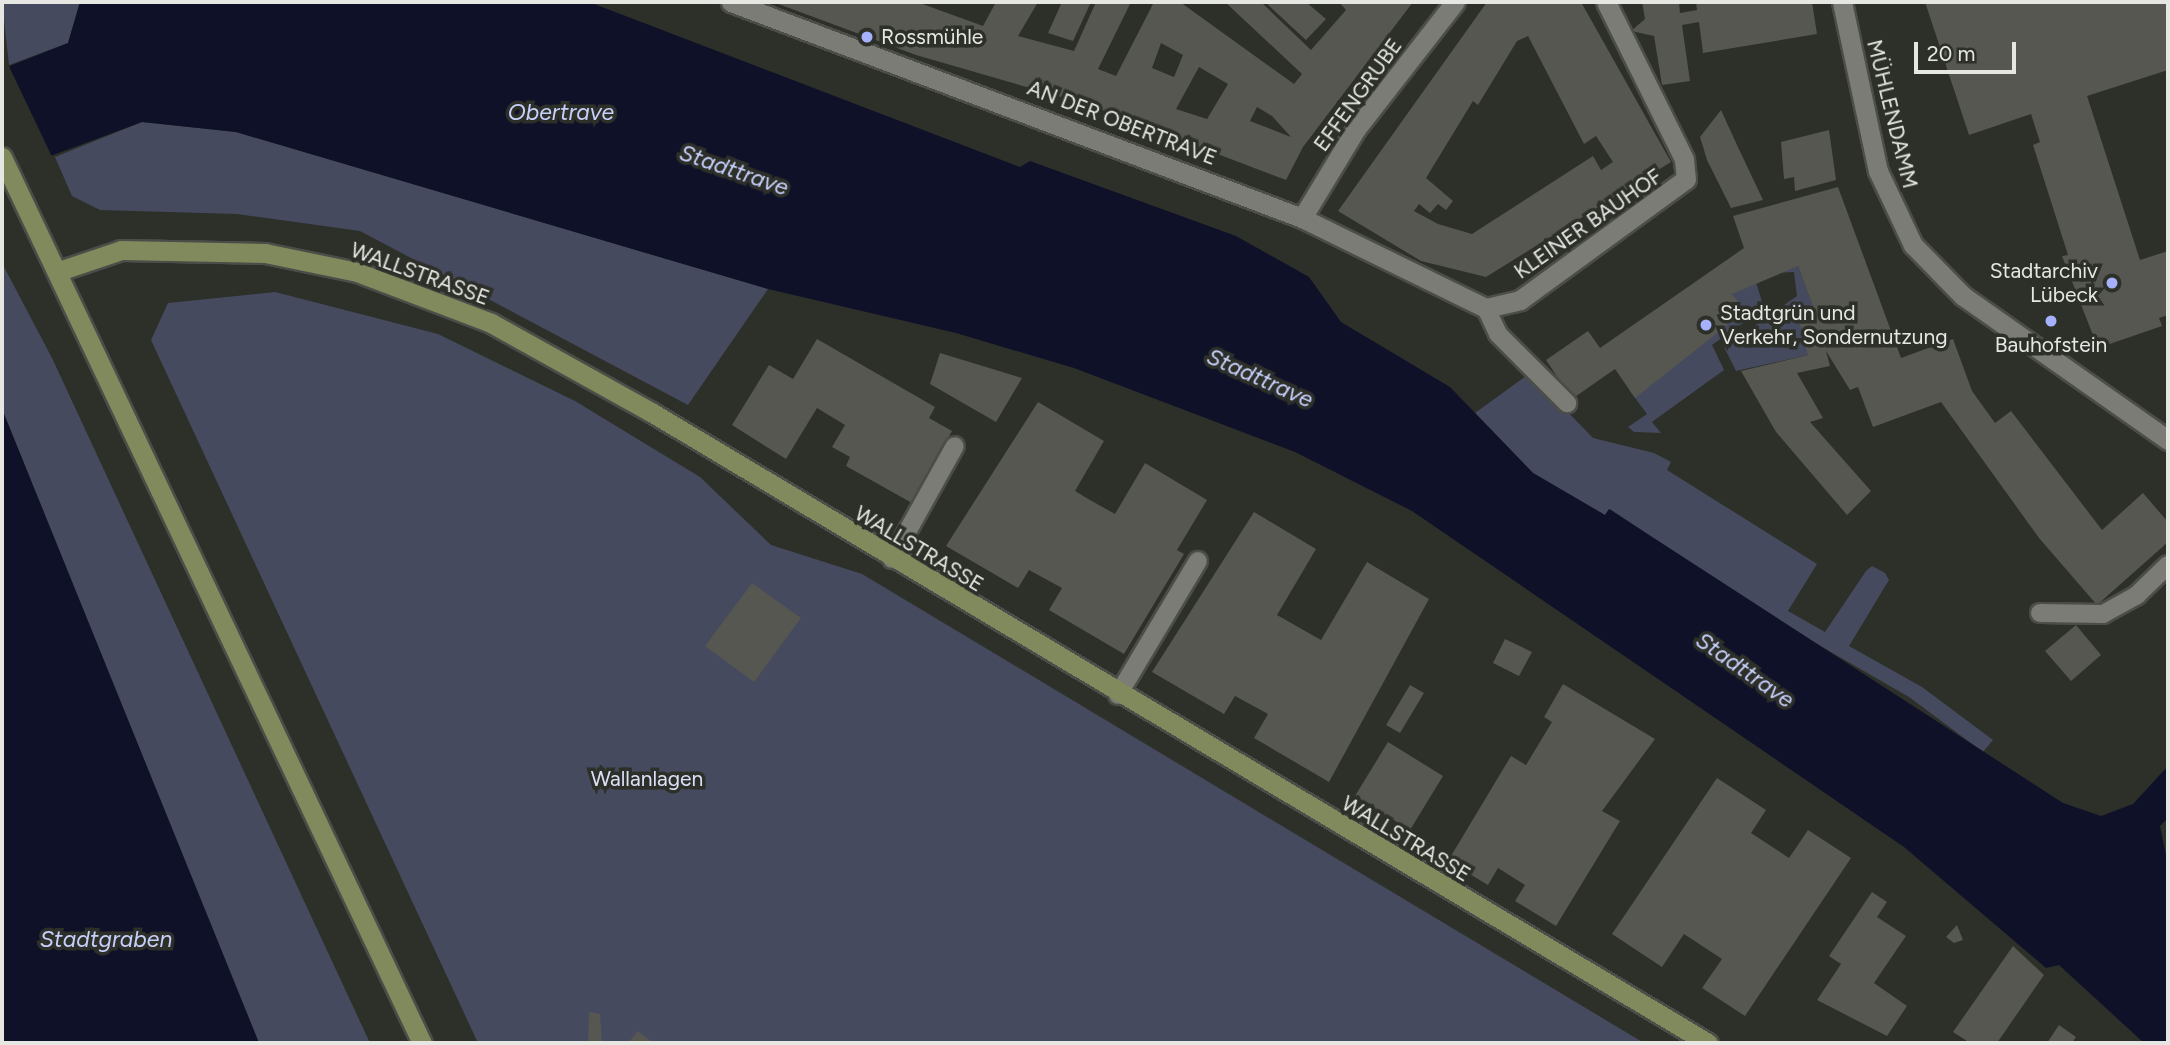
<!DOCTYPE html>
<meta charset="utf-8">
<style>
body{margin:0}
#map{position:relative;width:2170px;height:1045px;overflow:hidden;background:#2d2f29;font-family:Figtree,sans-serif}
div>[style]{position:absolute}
.green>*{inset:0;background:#464a5e}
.water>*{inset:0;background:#0f1129}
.pier>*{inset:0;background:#2d2f29}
.building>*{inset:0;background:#555750}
.roads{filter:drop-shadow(2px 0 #4c4d48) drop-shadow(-2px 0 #4c4d48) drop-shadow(0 2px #4c4d48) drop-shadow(0 -2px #4c4d48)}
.service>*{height:18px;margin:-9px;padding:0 9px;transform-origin:9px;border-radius:9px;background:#7a7c75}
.minor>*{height:19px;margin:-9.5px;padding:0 9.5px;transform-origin:9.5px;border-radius:9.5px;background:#7a7c75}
.secondary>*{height:19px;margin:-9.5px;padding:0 9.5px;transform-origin:9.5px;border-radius:9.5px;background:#818a5c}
.dots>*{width:19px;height:19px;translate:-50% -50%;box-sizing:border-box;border:4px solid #2d2f29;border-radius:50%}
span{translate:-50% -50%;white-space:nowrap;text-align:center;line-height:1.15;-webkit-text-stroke:7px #2d2f29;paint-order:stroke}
.poi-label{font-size:21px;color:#e6e7e3}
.left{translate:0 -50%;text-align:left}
.right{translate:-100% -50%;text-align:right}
.street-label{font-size:21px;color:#e6e7e3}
.park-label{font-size:21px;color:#dde1f8}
.water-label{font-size:23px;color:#c7d0fc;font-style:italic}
.frame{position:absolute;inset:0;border:4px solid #e6e7e3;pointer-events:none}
.scale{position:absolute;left:1914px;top:42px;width:102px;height:32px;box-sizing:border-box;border:4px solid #e6e7e3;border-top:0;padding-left:9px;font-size:21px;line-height:24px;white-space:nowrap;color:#e6e7e3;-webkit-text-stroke:5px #2d2f29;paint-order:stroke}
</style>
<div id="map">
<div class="green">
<div style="clip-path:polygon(2px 2px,80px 2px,68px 43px,9px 65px)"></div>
<div style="clip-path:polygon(142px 122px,236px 132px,768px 289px,688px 405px,360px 231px,237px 214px,100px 210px,72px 196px,55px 157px)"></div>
<div style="clip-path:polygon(2px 263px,52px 358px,370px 1043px,259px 1043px,2px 409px)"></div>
<div style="clip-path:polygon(1798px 266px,1813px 307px,1808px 355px,1736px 371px,1724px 347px,1797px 296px,1794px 272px,1773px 273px)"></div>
<div style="clip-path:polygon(1755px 279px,1764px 308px,1712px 345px,1724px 370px,1652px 422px,1661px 433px,1634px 432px,1628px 427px,1647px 414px,1630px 391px,1744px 312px,1732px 294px)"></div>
<div style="clip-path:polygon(275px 292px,438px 334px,575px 401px,700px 477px,771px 545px,862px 574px,1644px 1043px,478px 1043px,151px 340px,168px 303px)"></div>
<div style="clip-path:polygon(1530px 373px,1593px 438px,1654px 453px,1671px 462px,1667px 470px,1817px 564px,1788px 611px,1825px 632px,1866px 571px,1872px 566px,1885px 573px,1889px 580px,1849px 646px,1922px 687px,1993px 740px,1983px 752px,1909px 697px,1777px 621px,1610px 509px,1605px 515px,1533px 473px,1475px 413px)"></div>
</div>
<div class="water">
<div style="clip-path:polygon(80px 2px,589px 2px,1020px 167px,1030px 161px,1236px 236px,1309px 277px,1341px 322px,1450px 387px,1533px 473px,1605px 515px,1609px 509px,2063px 803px,2101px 816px,2133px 804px,2168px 766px,2168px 818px,2160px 826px,2168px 865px,2168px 1043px,2144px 1043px,2059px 965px,2046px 968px,1904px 847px,1412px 511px,1295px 452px,1074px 368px,956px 333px,768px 289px,236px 132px,142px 122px,2px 174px,2px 69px,68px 43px)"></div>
<div style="clip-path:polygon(2px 409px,259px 1043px,2px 1043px)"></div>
</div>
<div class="pier">
<div style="clip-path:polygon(7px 62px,54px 161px,2px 177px,2px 65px)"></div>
</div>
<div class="building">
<div style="clip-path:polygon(evenodd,773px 2px,917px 2px,983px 26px,996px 2px,1038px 2px,1018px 36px,1074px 51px,1096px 2px,1131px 2px,1098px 69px,1116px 76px,1154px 2px,1180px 2px,1294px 84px,1302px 74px,1225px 2px,1261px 2px,1311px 50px,1346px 10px,1339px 2px,1413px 2px,1303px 147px,1286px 180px,1089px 105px,916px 55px,773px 2px,1161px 43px,1183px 55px,1174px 77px,1152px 68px,1161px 43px,773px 2px,1199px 67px,1228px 84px,1207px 119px,1176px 109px,1199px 67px,773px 2px,1257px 107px,1272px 116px,1291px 137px,1250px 121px,1257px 107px)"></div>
<div style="clip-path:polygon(1062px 2px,1091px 2px,1073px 41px,1048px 33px)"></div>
<div style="clip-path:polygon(1265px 2px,1306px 2px,1326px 19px,1306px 40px)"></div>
<div style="clip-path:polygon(evenodd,1487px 2px,1581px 2px,1671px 162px,1486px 277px,1421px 261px,1338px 211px,1487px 2px,1528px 36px,1584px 144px,1596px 136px,1613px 162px,1601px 170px,1593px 156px,1472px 234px,1438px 224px,1414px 211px,1419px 204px,1430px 213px,1438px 204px,1446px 210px,1453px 201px,1426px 178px,1473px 101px,1478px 105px,1517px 41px,1528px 36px)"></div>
<div style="clip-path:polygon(1642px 2px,1679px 2px,1680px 13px,1697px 10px,1696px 2px,1812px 2px,1817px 34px,1703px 53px,1699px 22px,1682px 25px,1690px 81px,1662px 85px,1654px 36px,1631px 31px,1645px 19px)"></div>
<div style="clip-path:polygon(1925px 2px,2168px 2px,2168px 70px,2087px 96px,2140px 260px,2168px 251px,2168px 315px,2159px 318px,2162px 326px,2098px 348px,2062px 256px,2068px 255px,2033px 145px,2040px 142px,2031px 114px,1969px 135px)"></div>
<div style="clip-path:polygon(1721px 110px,1737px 145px,1763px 200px,1731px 208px,1707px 160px,1700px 137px)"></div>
<div style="clip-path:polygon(1829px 130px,1836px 180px,1795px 191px,1794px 177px,1784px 179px,1781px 142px)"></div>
<div style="clip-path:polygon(1838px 187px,1901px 358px,1953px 339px,1972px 391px,1995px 423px,2011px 411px,2102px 530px,2143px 493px,2168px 522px,2168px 542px,2097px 605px,2039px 538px,1941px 402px,1873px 427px,1858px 387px,1850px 390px,1826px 351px,1830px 366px,1797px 373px,1823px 418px,1810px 422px,1871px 491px,1847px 515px,1776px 432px,1741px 371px,1808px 355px,1797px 312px,1813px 307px,1798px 266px,1732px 294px,1745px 311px,1635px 398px,1615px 369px,1572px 399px,1546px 360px,1588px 331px,1600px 348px,1744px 248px,1733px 216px)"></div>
<div style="clip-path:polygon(817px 339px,935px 407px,929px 418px,952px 431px,912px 503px,846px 466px,850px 457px,832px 447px,845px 425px,817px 408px,786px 459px,732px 425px,769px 365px,793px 379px)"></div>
<div style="clip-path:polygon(940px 353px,1022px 378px,996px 422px,930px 384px)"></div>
<div style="clip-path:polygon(1038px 402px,1104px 441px,1075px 491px,1090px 500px,1115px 514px,1145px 463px,1207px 500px,1177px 550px,1184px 554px,1124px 654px,1049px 610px,1062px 588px,1029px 570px,1018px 588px,946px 546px)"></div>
<div style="clip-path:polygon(1254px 512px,1316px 549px,1277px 615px,1321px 640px,1367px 562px,1429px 599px,1329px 782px,1254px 738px,1268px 714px,1235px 696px,1224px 714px,1152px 672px)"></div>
<div style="clip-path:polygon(752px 583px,801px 618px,754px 682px,705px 646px)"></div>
<div style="clip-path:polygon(2076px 625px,2101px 655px,2071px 681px,2045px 651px)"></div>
<div style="clip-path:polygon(1505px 639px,1532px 652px,1519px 676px,1493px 663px)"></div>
<div style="clip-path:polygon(1563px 684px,1655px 739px,1602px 811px,1620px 821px,1556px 926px,1515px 901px,1525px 885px,1498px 868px,1488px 885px,1448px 861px,1511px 756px,1526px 765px,1552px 722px,1544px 717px)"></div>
<div style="clip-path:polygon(1410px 685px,1424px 693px,1400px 733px,1386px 725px)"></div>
<div style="clip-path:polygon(1388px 742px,1443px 776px,1410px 830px,1355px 796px)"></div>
<div style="clip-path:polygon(1717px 778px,1766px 810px,1751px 833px,1789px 858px,1808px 830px,1851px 858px,1745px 1016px,1702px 988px,1722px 959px,1684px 934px,1662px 967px,1612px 934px)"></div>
<div style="clip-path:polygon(1872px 892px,1887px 902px,1877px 917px,1906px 936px,1874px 983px,1907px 1006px,1887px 1036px,1817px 1000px,1841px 964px,1829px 956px)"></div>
<div style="clip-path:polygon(1957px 925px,1963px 940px,1954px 943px,1946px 937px)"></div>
<div style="clip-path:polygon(2013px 946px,2044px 975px,1997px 1043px,1970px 1043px,1953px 1032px)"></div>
<div style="clip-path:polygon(589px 1012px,600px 1014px,602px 1043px,588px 1043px)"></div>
<div style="clip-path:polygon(2059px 1025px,2076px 1037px,2072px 1043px,2047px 1043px)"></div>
<div style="clip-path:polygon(638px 1031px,653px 1043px,628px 1043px)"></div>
</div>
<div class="roads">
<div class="service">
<div style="left:1486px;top:308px;width:29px;rotate:65deg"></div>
<div style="left:1498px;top:334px;width:98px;rotate:45deg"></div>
<div style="left:892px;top:559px;width:129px;rotate:-60.9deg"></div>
<div style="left:2040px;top:613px;width:63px;rotate:0.9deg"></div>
<div style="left:2103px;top:614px;width:39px;rotate:-29deg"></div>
<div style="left:2137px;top:595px;width:43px;rotate:-44.1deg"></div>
<div style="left:1118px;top:695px;width:156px;rotate:-59.2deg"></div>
</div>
<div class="minor">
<div style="left:731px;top:2px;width:610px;rotate:20.72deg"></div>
<div style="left:1302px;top:218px;width:205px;rotate:26.1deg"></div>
<div style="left:1486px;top:308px;width:35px;rotate:-13deg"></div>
<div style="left:1520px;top:300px;width:205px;rotate:-36.1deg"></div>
<div style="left:1686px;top:179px;width:20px;rotate:-96deg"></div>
<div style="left:1684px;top:159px;width:175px;rotate:-116.4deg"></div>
<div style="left:1842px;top:2px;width:173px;rotate:78deg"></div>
<div style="left:1878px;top:171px;width:82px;rotate:64.7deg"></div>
<div style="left:1913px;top:245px;width:71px;rotate:45.6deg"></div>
<div style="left:1963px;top:296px;width:251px;rotate:35.1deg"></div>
<div style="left:1302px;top:218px;width:104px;rotate:-58.8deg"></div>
<div style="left:1356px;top:129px;width:161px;rotate:-52.1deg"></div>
</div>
<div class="secondary">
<div style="left:2px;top:157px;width:981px;rotate:64.64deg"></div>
<div style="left:59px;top:271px;width:65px;rotate:-18.7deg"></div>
<div style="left:121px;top:250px;width:144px;rotate:1.2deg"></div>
<div style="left:265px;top:253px;width:94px;rotate:11.7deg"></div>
<div style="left:357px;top:272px;width:143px;rotate:20.8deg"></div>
<div style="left:491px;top:323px;width:183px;rotate:29.1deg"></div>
<div style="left:651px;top:412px;width:1231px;rotate:30.84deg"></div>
</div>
</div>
<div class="dots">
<div style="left:867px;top:37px;background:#a6b1fc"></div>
<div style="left:2112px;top:283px;background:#a6b1fc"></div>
<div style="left:2051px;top:321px;background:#a6b1fc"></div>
<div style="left:1706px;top:325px;background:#a6b1fc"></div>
</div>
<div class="poi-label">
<span class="left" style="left:881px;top:37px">Rossmühle</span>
<span class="right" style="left:2098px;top:283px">Stadtarchiv<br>Lübeck</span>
<span class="left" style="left:1720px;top:325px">Stadtgrün und<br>Verkehr, Sondernutzung</span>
<span style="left:2051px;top:345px">Bauhofstein</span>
</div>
<div class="street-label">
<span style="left:1358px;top:95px;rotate:-54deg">EFFENGRUBE</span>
<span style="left:1892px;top:114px;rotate:76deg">MÜHLENDAMM</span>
<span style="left:1122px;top:123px;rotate:21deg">AN DER OBERTRAVE</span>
<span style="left:1588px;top:224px;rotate:-35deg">KLEINER BAUHOF</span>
<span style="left:420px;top:274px;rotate:20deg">WALLSTRASSE</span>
<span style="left:919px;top:549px;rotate:31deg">WALLSTRASSE</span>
<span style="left:1406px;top:839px;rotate:31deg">WALLSTRASSE</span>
</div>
<div class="park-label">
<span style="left:647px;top:779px">Wallanlagen</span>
</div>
<div class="water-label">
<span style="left:561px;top:112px">Obertrave</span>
<span style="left:734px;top:170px;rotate:19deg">Stadttrave</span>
<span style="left:1260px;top:378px;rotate:24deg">Stadttrave</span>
<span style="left:1745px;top:670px;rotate:35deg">Stadttrave</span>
<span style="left:106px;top:939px">Stadtgraben</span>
</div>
<div class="frame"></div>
<div class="scale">20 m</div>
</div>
